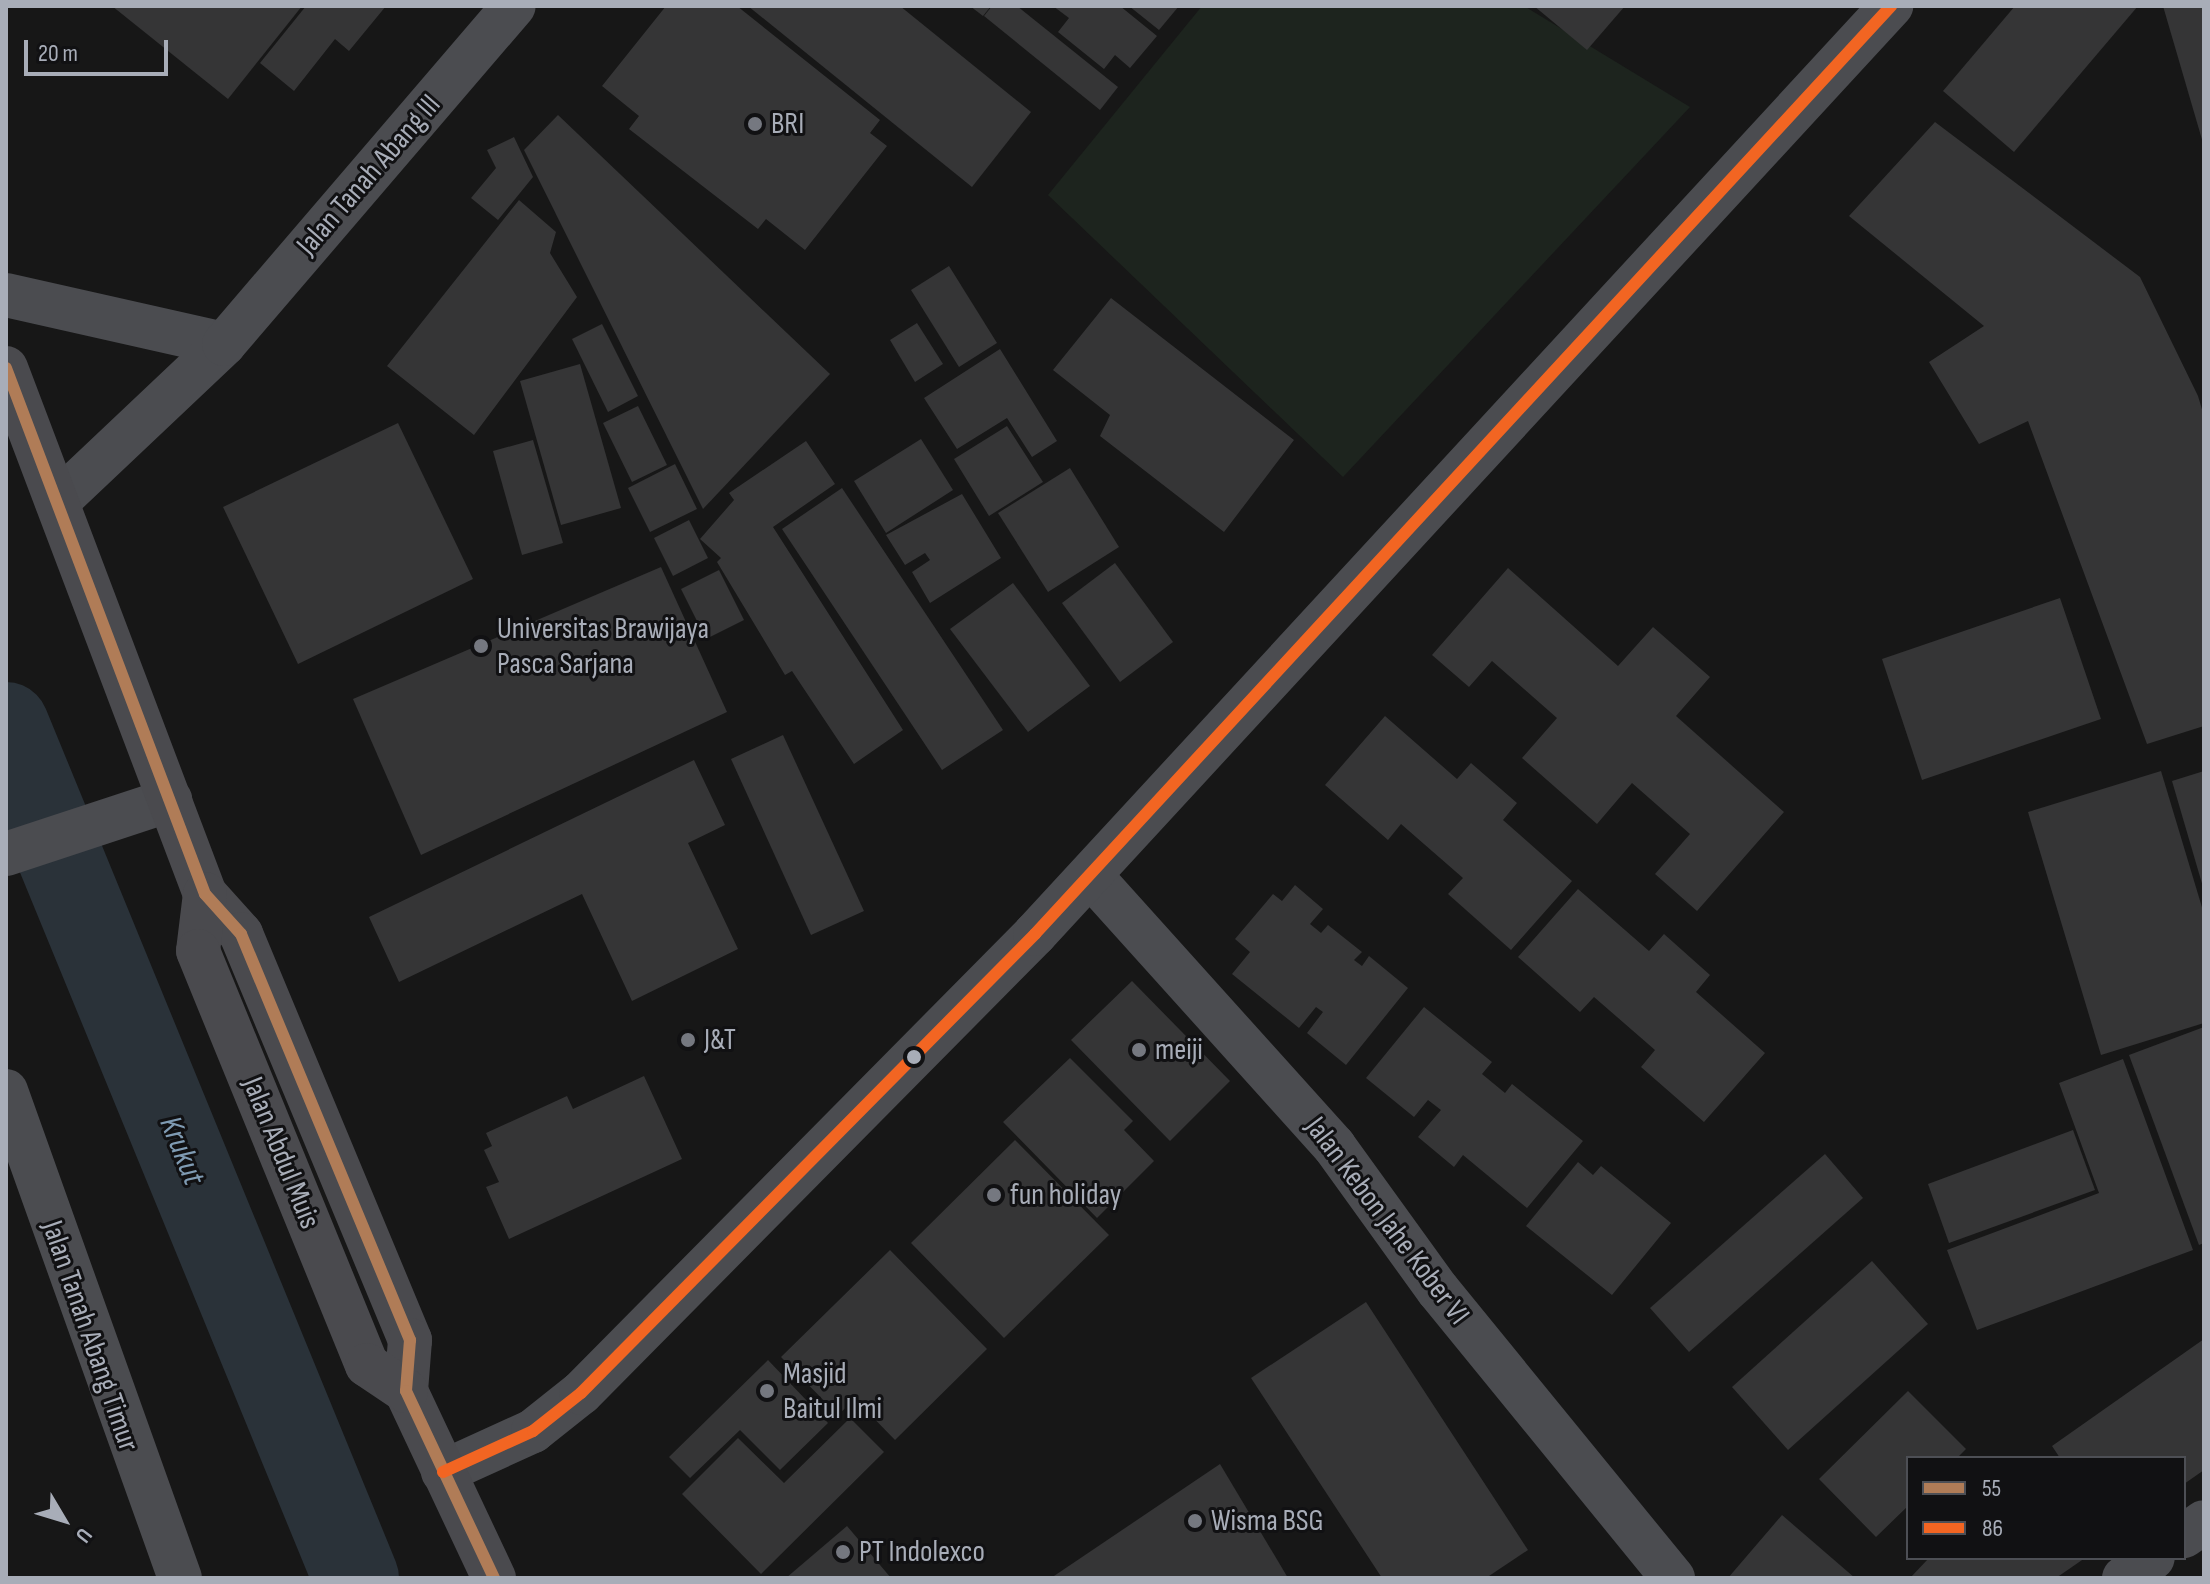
<!DOCTYPE html>
<style>
body{margin:0}
#map{position:relative;width:2210px;height:1584px;overflow:hidden;background:#171717;font-family:"Sofia Sans Condensed",sans-serif}
div>[style]{position:absolute}
.green>*{inset:0;background:#1d241e}
.river>*{height:86px;margin:-43px;padding:0 43px;transform-origin:43px;border-radius:43px;background:#2a3239}
.building>*{inset:0;background:#353536}
.minor>*{height:44px;margin:-22px;padding:0 22px;transform-origin:22px;border-radius:22px;background:#4b4c50}
.tertiary>*{height:44px;margin:-22px;padding:0 22px;transform-origin:22px;border-radius:22px;background:#4b4c50}
.secondary>*{height:44px;margin:-22px;padding:0 22px;transform-origin:22px;border-radius:22px;background:#4a4a4e}
.bus-1>*{height:12px;margin:-6px;padding:0 6px;transform-origin:6px;border-radius:6px;background:#b07c57}
.bus-2>*{height:12px;margin:-6px;padding:0 6px;transform-origin:6px;border-radius:6px;background:#f26522}
.dots>*{width:22px;height:22px;translate:-50% -50%;box-sizing:border-box;border:4px solid #111113;border-radius:50%}
span{translate:-50% -50%;white-space:nowrap;text-align:center;line-height:1.15;-webkit-text-stroke:6px #111113;paint-order:stroke}
.poi-label{font-size:30px;color:#a8adb8}
.left{translate:0 -50%;text-align:left}
.street-label{font-size:30px;color:#a8adb8}
.water-label{font-size:32px;color:#7f9bb3;font-style:italic}
.frame{position:absolute;inset:0;border:8px solid #a8adb8;pointer-events:none}
.legend{position:absolute;left:1906px;top:1456px;width:280px;height:104px;box-sizing:border-box;background:#111113;border:2px solid #4d4f55;margin:0;padding:10px 14px;list-style:none;font-size:24px;color:#a8adb8}
.legend li{display:flex;align-items:center;gap:16px;height:40px}
.legend b{width:40px;border:2px solid #4d4f55}
.north{position:absolute;left:24px;top:1480px;width:80px;height:80px;-webkit-text-stroke:6px #111113;paint-order:stroke;rotate:128deg;font-size:22px;font-weight:700;line-height:32px;text-align:center;color:#a8adb8}
.north::after{content:'';display:block;margin:auto;width:28px;height:36px;background:#a8adb8;clip-path:polygon(50% 0,100% 100%,50% 72%,0 100%)}
.scale{position:absolute;left:24px;top:40px;width:144px;height:36px;box-sizing:border-box;border:4px solid #a8adb8;border-top:0;padding-left:10px;font-size:24px;line-height:28px;white-space:nowrap;color:#a8adb8;-webkit-text-stroke:6px #111113;paint-order:stroke}
</style>
<div id="map">
<div class="green">
<div style="clip-path:polygon(1202px 6px,1524px 6px,1690px 107px,1343px 477px,1048px 195px)"></div>
</div>
<div class="river">
<div style="left:6px;top:725px;width:922px;rotate:67.69deg"></div>
</div>
<div class="building">
<div style="clip-path:polygon(112px 6px,302px 6px,228px 99px)"></div>
<div style="clip-path:polygon(306px 6px,386px 6px,349px 51px,335px 39px,294px 91px,260px 63px)"></div>
<div style="clip-path:polygon(666px 6px,737px 6px,880px 120px,870px 133px,887px 146px,805px 250px,766px 219px,758px 229px,629px 129px,639px 116px,602px 86px)"></div>
<div style="clip-path:polygon(748px 6px,900px 6px,1031px 112px,972px 187px)"></div>
<div style="clip-path:polygon(970px 6px,991px 6px,983px 16px)"></div>
<div style="clip-path:polygon(992px 6px,1017px 6px,1118px 87px,1100px 110px,984px 16px)"></div>
<div style="clip-path:polygon(1053px 6px,1120px 6px,1157px 36px,1130px 68px,1115px 55px,1104px 69px,1058px 32px,1069px 18px)"></div>
<div style="clip-path:polygon(1129px 6px,1179px 6px,1159px 30px)"></div>
<div style="clip-path:polygon(1534px 6px,1625px 6px,1587px 50px)"></div>
<div style="clip-path:polygon(2015px 6px,2138px 6px,2014px 152px,1943px 91px)"></div>
<div style="clip-path:polygon(2163px 6px,2204px 6px,2204px 143px,2203px 143px)"></div>
<div style="clip-path:polygon(558px 115px,830px 374px,703px 509px,524px 150px)"></div>
<div style="clip-path:polygon(1935px 122px,2140px 277px,2198px 396px,2204px 416px,2204px 726px,2147px 744px,2028px 421px,1979px 444px,1929px 362px,1984px 326px,1849px 216px)"></div>
<div style="clip-path:polygon(514px 137px,533px 177px,498px 220px,471px 198px,496px 168px,487px 150px)"></div>
<div style="clip-path:polygon(519px 200px,556px 232px,550px 253px,577px 297px,474px 435px,387px 366px)"></div>
<div style="clip-path:polygon(949px 266px,997px 343px,959px 367px,911px 290px)"></div>
<div style="clip-path:polygon(1111px 298px,1294px 440px,1224px 532px,1100px 436px,1110px 415px,1053px 370px)"></div>
<div style="clip-path:polygon(917px 323px,943px 364px,915px 382px,890px 340px)"></div>
<div style="clip-path:polygon(602px 324px,638px 396px,608px 412px,572px 339px)"></div>
<div style="clip-path:polygon(1000px 349px,1057px 441px,1032px 457px,1007px 418px,957px 449px,924px 398px)"></div>
<div style="clip-path:polygon(580px 364px,621px 508px,561px 525px,520px 381px)"></div>
<div style="clip-path:polygon(638px 406px,667px 465px,632px 482px,603px 423px)"></div>
<div style="clip-path:polygon(398px 423px,473px 579px,298px 664px,223px 507px)"></div>
<div style="clip-path:polygon(1007px 426px,1043px 482px,989px 516px,954px 459px)"></div>
<div style="clip-path:polygon(921px 439px,953px 490px,886px 533px,854px 481px)"></div>
<div style="clip-path:polygon(533px 440px,563px 543px,522px 555px,493px 451px)"></div>
<div style="clip-path:polygon(806px 441px,835px 484px,773px 527px,903px 730px,854px 764px,792px 671px,785px 675px,717px 562px,721px 558px,700px 539px,734px 500px,729px 493px)"></div>
<div style="clip-path:polygon(675px 464px,697px 509px,650px 532px,628px 488px)"></div>
<div style="clip-path:polygon(1070px 468px,1119px 547px,1048px 592px,998px 513px)"></div>
<div style="clip-path:polygon(842px 488px,1003px 730px,942px 770px,782px 529px)"></div>
<div style="clip-path:polygon(962px 494px,1001px 558px,930px 603px,912px 572px,930px 560px,925px 553px,905px 565px,886px 535px)"></div>
<div style="clip-path:polygon(689px 520px,708px 558px,673px 576px,654px 538px)"></div>
<div style="clip-path:polygon(1115px 563px,1173px 642px,1120px 682px,1062px 603px)"></div>
<div style="clip-path:polygon(661px 567px,727px 712px,421px 855px,353px 699px)"></div>
<div style="clip-path:polygon(1508px 568px,1618px 666px,1653px 627px,1710px 677px,1676px 716px,1784px 812px,1697px 911px,1655px 874px,1690px 834px,1632px 783px,1597px 824px,1522px 758px,1557px 718px,1492px 661px,1469px 687px,1432px 655px)"></div>
<div style="clip-path:polygon(719px 570px,744px 620px,706px 639px,681px 589px)"></div>
<div style="clip-path:polygon(1013px 583px,1090px 686px,1028px 732px,950px 629px)"></div>
<div style="clip-path:polygon(2060px 598px,2101px 719px,1922px 780px,1882px 659px)"></div>
<div style="clip-path:polygon(1385px 716px,1457px 779px,1471px 763px,1517px 803px,1503px 820px,1572px 881px,1511px 950px,1448px 894px,1463px 878px,1401px 824px,1388px 840px,1325px 785px)"></div>
<div style="clip-path:polygon(783px 735px,864px 911px,811px 935px,731px 759px)"></div>
<div style="clip-path:polygon(694px 760px,725px 825px,688px 843px,738px 949px,632px 1001px,582px 894px,399px 982px,369px 917px)"></div>
<div style="clip-path:polygon(2161px 771px,2204px 914px,2204px 1023px,2101px 1055px,2028px 812px)"></div>
<div style="clip-path:polygon(2204px 771px,2204px 887px,2203px 887px,2172px 781px)"></div>
<div style="clip-path:polygon(1295px 885px,1323px 909px,1310px 924px,1321px 933px,1328px 925px,1362px 952px,1354px 960px,1362px 966px,1369px 956px,1408px 988px,1346px 1065px,1307px 1033px,1323px 1012px,1316px 1007px,1299px 1028px,1232px 974px,1250px 952px,1235px 939px,1273px 894px,1282px 901px)"></div>
<div style="clip-path:polygon(1578px 889px,1649px 951px,1664px 934px,1710px 975px,1696px 992px,1765px 1053px,1704px 1122px,1641px 1067px,1655px 1050px,1594px 997px,1580px 1012px,1518px 957px)"></div>
<div style="clip-path:polygon(1132px 981px,1230px 1081px,1170px 1141px,1071px 1040px)"></div>
<div style="clip-path:polygon(1424px 1007px,1492px 1062px,1482px 1074px,1505px 1093px,1512px 1084px,1583px 1141px,1527px 1208px,1463px 1155px,1454px 1167px,1418px 1137px,1441px 1110px,1428px 1100px,1414px 1117px,1366px 1078px)"></div>
<div style="clip-path:polygon(2204px 1027px,2204px 1243px,2199px 1245px,2129px 1055px)"></div>
<div style="clip-path:polygon(1070px 1058px,1133px 1121px,1124px 1130px,1154px 1161px,1097px 1218px,1003px 1122px)"></div>
<div style="clip-path:polygon(2123px 1059px,2193px 1250px,1977px 1330px,1947px 1250px,2099px 1193px,2059px 1083px)"></div>
<div style="clip-path:polygon(644px 1076px,682px 1159px,509px 1239px,486px 1187px,499px 1182px,484px 1150px,492px 1146px,486px 1133px,567px 1096px,573px 1109px)"></div>
<div style="clip-path:polygon(2073px 1130px,2095px 1190px,1949px 1243px,1928px 1184px)"></div>
<div style="clip-path:polygon(1015px 1140px,1109px 1235px,1004px 1338px,911px 1243px)"></div>
<div style="clip-path:polygon(1825px 1154px,1863px 1198px,1689px 1352px,1650px 1308px)"></div>
<div style="clip-path:polygon(1578px 1162px,1593px 1175px,1601px 1166px,1671px 1223px,1612px 1295px,1526px 1226px)"></div>
<div style="clip-path:polygon(890px 1250px,987px 1349px,895px 1440px,855px 1399px,838px 1415px,781px 1357px)"></div>
<div style="clip-path:polygon(1872px 1261px,1928px 1324px,1788px 1450px,1732px 1387px)"></div>
<div style="clip-path:polygon(1366px 1302px,1528px 1550px,1486px 1578px,1382px 1578px,1251px 1378px)"></div>
<div style="clip-path:polygon(2204px 1339px,2204px 1470px,2184px 1484px,2184px 1458px,2060px 1458px,2052px 1446px)"></div>
<div style="clip-path:polygon(768px 1360px,828px 1423px,780px 1470px,740px 1430px,690px 1478px,669px 1457px)"></div>
<div style="clip-path:polygon(1908px 1391px,1966px 1449px,1957px 1458px,1908px 1458px,1908px 1506px,1876px 1537px,1819px 1479px)"></div>
<div style="clip-path:polygon(850px 1418px,884px 1452px,761px 1574px,682px 1494px,738px 1438px,784px 1483px)"></div>
<div style="clip-path:polygon(1220px 1464px,1288px 1578px,1051px 1578px)"></div>
<div style="clip-path:polygon(1782px 1515px,1855px 1578px,1728px 1578px)"></div>
<div style="clip-path:polygon(847px 1526px,891px 1578px,786px 1578px)"></div>
<div style="clip-path:polygon(1929px 1558px,2085px 1558px,2056px 1578px,1910px 1578px)"></div>
</div>
<div class="minor">
<div style="left:6px;top:295px;width:223px;rotate:12.7deg"></div>
<div style="left:57px;top:502px;width:230px;rotate:-43.4deg"></div>
<div style="left:224px;top:344px;width:445px;rotate:-49.4deg"></div>
<div style="left:6px;top:854px;width:173px;rotate:-18.2deg"></div>
<div style="left:1090px;top:875px;width:365px;rotate:48deg"></div>
<div style="left:1334px;top:1146px;width:178px;rotate:54.2deg"></div>
<div style="left:1438px;top:1290px;width:372px;rotate:50.8deg"></div>
<div style="left:6px;top:1091px;width:517px;rotate:70.34deg"></div>
<div style="left:2184px;top:1536px;width:24px;rotate:-35deg"></div>
<div style="left:2124px;top:1578px;width:35px;rotate:-35deg"></div>
</div>
<div class="tertiary">
<div style="left:443px;top:1472px;width:99px;rotate:-24.5deg"></div>
<div style="left:533px;top:1431px;width:61px;rotate:-38.4deg"></div>
<div style="left:581px;top:1393px;width:646px;rotate:-45.31deg"></div>
<div style="left:1035px;top:934px;width:1263px;rotate:-47.31deg"></div>
</div>
<div class="secondary">
<div style="left:6px;top:368px;width:562px;rotate:69.28deg"></div>
<div style="left:205px;top:894px;width:54px;rotate:48deg"></div>
<div style="left:241px;top:934px;width:440px;rotate:67.4deg"></div>
<div style="left:410px;top:1340px;width:51px;rotate:94.5deg"></div>
<div style="left:406px;top:1391px;width:207px;rotate:64.8deg"></div>
<div style="left:205px;top:894px;width:57px;rotate:97deg"></div>
<div style="left:198px;top:951px;width:447px;rotate:67.8deg"></div>
<div style="left:367px;top:1365px;width:47px;rotate:33.7deg"></div>
</div>
<div class="bus-1">
<div style="left:6px;top:368px;width:562px;rotate:69.28deg"></div>
<div style="left:205px;top:894px;width:54px;rotate:48deg"></div>
<div style="left:241px;top:934px;width:440px;rotate:67.4deg"></div>
<div style="left:410px;top:1340px;width:51px;rotate:94.5deg"></div>
<div style="left:406px;top:1391px;width:207px;rotate:64.8deg"></div>
</div>
<div class="bus-2">
<div style="left:443px;top:1472px;width:99px;rotate:-24.5deg"></div>
<div style="left:533px;top:1431px;width:61px;rotate:-38.4deg"></div>
<div style="left:581px;top:1393px;width:646px;rotate:-45.31deg"></div>
<div style="left:1035px;top:934px;width:1263px;rotate:-47.31deg"></div>
</div>
<div class="dots">
<div style="left:755px;top:124px;background:#757880"></div>
<div style="left:481px;top:646px;background:#757880"></div>
<div style="left:688px;top:1040px;background:#757880"></div>
<div style="left:1139px;top:1050px;background:#757880"></div>
<div style="left:914px;top:1057px;background:#a8adb8"></div>
<div style="left:994px;top:1195px;background:#757880"></div>
<div style="left:767px;top:1391px;background:#757880"></div>
<div style="left:1195px;top:1521px;background:#757880"></div>
<div style="left:843px;top:1552px;background:#757880"></div>
</div>
<div class="poi-label">
<span class="left" style="left:771px;top:124px">BRI</span>
<span class="left" style="left:497px;top:646px">Universitas Brawijaya<br>Pasca Sarjana</span>
<span class="left" style="left:704px;top:1040px">J&amp;T</span>
<span class="left" style="left:1155px;top:1050px">meiji</span>
<span class="left" style="left:1010px;top:1195px">fun holiday</span>
<span class="left" style="left:783px;top:1391px">Masjid<br>Baitul Ilmi</span>
<span class="left" style="left:1211px;top:1521px">Wisma BSG</span>
<span class="left" style="left:859px;top:1552px">PT Indolexco</span>
</div>
<div class="street-label">
<span style="left:369px;top:175px;rotate:-49deg">Jalan Tanah Abang III</span>
<span style="left:281px;top:1153px;rotate:68deg">Jalan Abdul Muis</span>
<span style="left:1387px;top:1221px;rotate:53deg">Jalan Kebon Jahe Kober VI</span>
<span style="left:90px;top:1336px;rotate:71deg">Jalan Tanah Abang Timur</span>
</div>
<div class="water-label">
<span style="left:181px;top:1151px;rotate:68deg">Krukut</span>
</div>
<div class="frame"></div>
<ul class="legend">
<li><b style="height:10px;background:#b07c57"></b>55</li>
<li><b style="height:10px;background:#f26522"></b>86</li>
</ul>
<div class="north">U</div>
<div class="scale">20 m</div>
</div>
